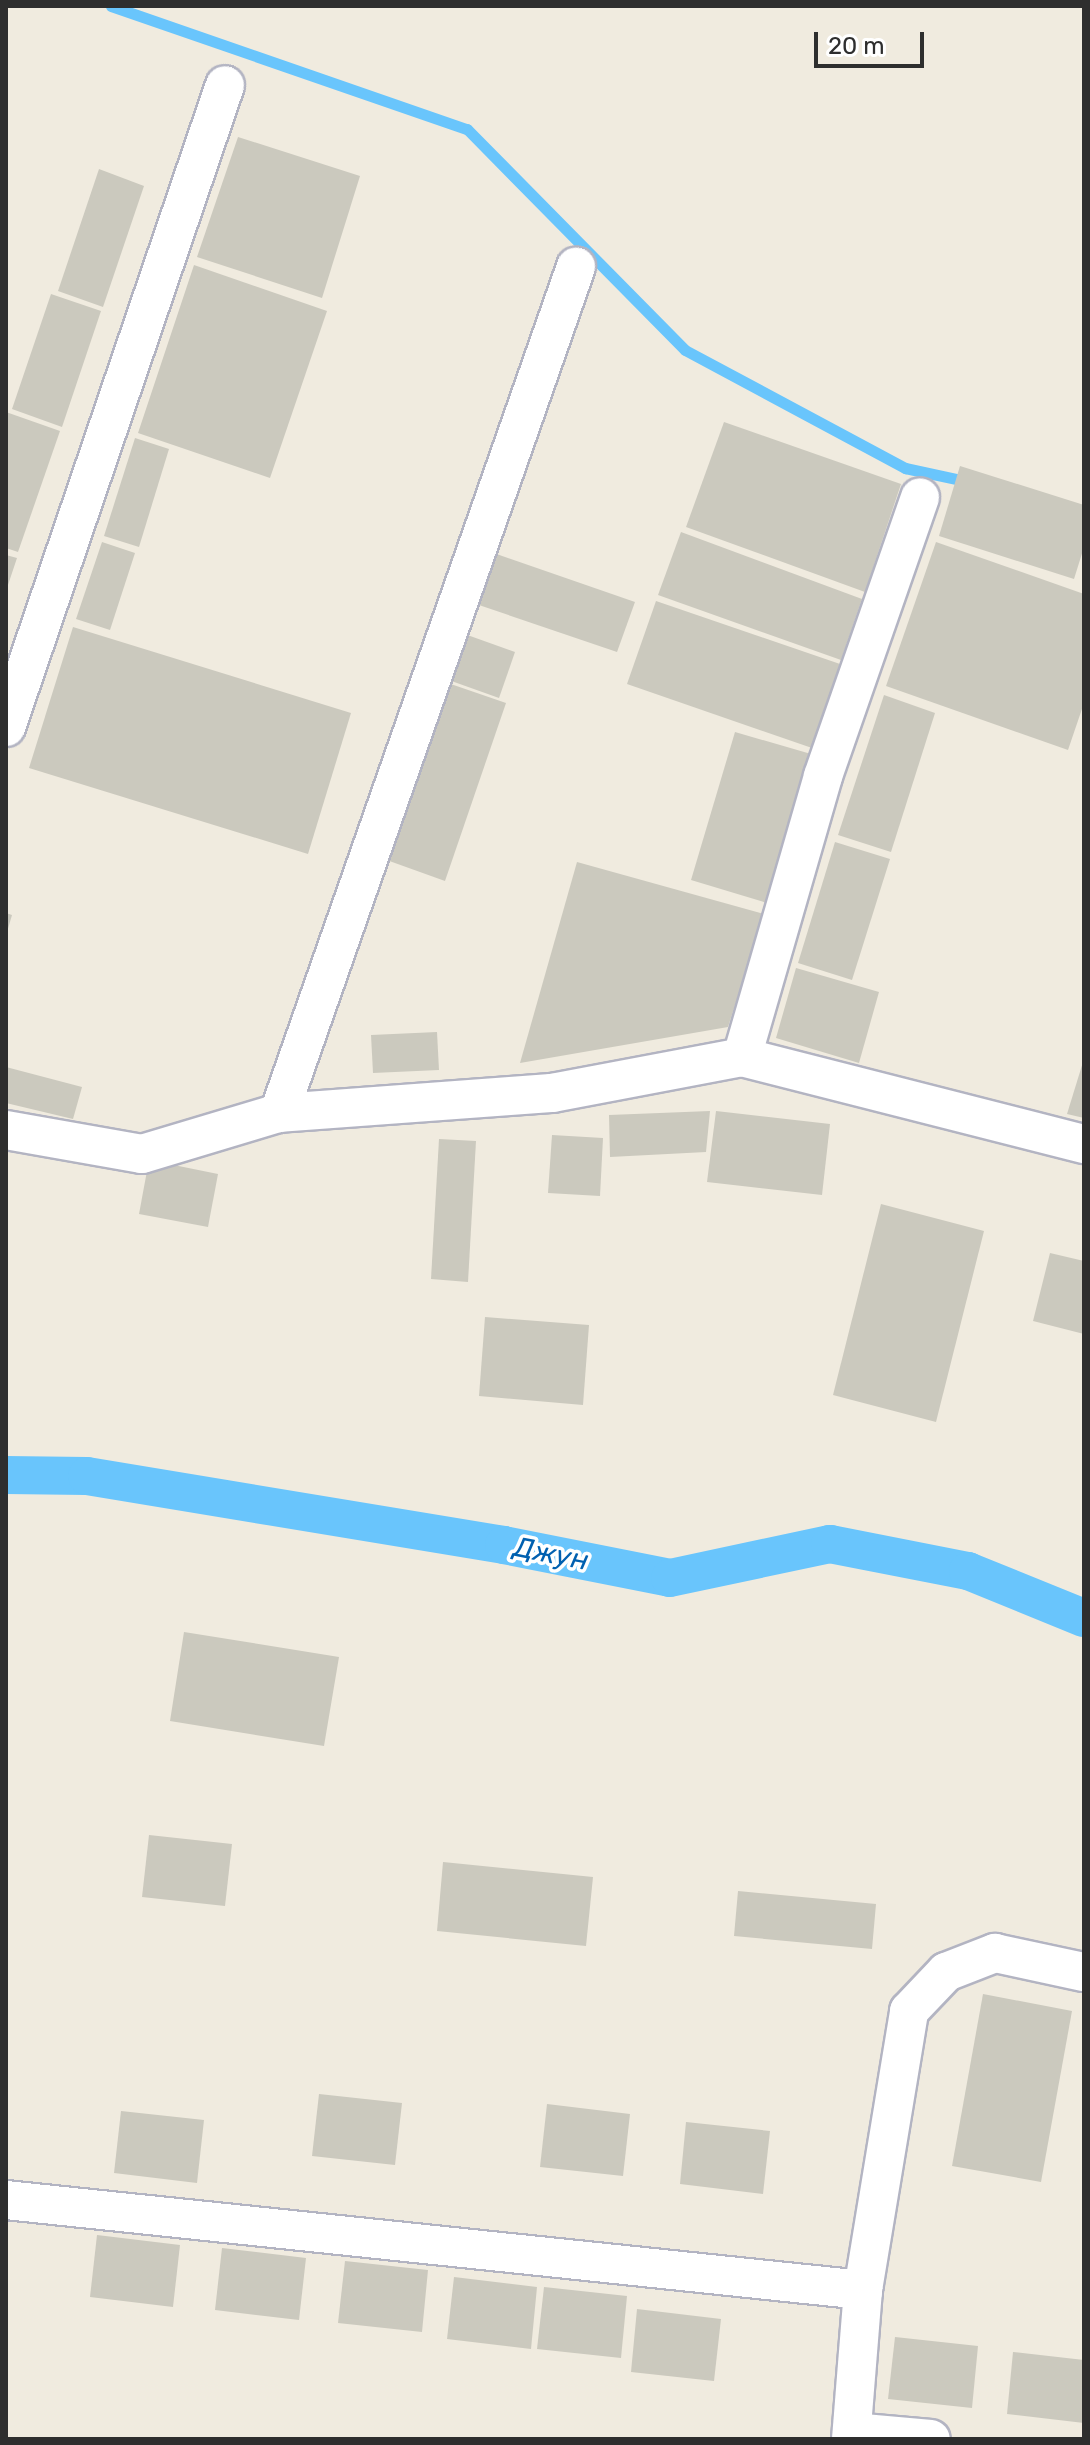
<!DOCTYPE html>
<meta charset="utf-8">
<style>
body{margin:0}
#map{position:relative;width:1090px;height:2445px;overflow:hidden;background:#f0ebdf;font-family:Rubik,sans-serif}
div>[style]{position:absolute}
.stream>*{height:11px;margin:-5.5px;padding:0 5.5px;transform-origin:5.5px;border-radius:5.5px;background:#69c5fc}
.canal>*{height:38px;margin:-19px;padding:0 19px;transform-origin:19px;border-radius:19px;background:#69c5fc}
.building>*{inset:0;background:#cbc9be}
.roads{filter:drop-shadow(2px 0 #b3b4c2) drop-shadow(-2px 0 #b3b4c2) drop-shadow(0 2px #b3b4c2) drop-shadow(0 -2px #b3b4c2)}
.street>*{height:38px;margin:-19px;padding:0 19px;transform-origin:19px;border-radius:19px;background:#fff}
span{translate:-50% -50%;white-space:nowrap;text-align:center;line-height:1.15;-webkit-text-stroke:7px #fff;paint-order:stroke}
.water-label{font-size:28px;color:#0060b0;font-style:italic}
.frame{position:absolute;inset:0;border:8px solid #2e2e2e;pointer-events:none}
.scale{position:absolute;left:814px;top:32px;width:110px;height:36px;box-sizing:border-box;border:4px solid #2e2e2e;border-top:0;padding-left:10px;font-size:24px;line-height:28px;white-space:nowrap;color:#2e2e2e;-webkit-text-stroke:6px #fff;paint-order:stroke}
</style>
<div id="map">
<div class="stream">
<div style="left:111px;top:6px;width:377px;rotate:19.1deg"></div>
<div style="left:467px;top:129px;width:310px;rotate:45.4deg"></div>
<div style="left:685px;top:350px;width:250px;rotate:28.2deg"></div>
<div style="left:905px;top:468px;width:66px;rotate:12.2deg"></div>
</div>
<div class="canal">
<div style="left:6px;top:1475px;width:81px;rotate:0.7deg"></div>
<div style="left:87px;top:1476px;width:423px;rotate:9.4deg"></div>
<div style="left:504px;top:1545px;width:169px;rotate:11.2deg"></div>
<div style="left:670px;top:1578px;width:164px;rotate:-12deg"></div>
<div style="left:830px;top:1544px;width:141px;rotate:11.1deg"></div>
<div style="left:968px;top:1571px;width:125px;rotate:22.1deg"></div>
</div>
<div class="building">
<div style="clip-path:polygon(238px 137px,360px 176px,322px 298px,197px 257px)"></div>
<div style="clip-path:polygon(99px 169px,144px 186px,103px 307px,58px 291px)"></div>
<div style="clip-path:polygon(194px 265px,327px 311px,270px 478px,138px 433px)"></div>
<div style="clip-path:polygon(51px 294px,101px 311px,62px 427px,12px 409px)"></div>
<div style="clip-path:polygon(6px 412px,60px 431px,18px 552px,6px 548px)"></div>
<div style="clip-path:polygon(724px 422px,901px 484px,865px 592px,686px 527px)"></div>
<div style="clip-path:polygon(135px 438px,169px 449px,139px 547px,104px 536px)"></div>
<div style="clip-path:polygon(960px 466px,1084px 505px,1084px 547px,1074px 579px,939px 536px)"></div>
<div style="clip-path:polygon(681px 532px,862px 599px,841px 660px,658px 595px)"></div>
<div style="clip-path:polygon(102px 542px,135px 553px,110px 630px,76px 619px)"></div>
<div style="clip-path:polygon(936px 542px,1084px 594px,1084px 703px,1068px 750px,886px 686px)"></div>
<div style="clip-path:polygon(488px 551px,635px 602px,617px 652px,470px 602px)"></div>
<div style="clip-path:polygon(6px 555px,17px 558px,7px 588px,6px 588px)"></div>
<div style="clip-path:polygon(656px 601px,840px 664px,812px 748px,627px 684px)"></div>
<div style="clip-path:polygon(73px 627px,351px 713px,308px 854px,29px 768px)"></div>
<div style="clip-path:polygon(459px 632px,515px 652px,499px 698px,443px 678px)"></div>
<div style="clip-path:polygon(442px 681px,506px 703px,445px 881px,381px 858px)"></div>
<div style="clip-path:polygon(884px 695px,935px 713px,891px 852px,838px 835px)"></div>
<div style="clip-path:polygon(735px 732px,811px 754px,767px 903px,691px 880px)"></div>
<div style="clip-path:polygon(835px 842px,890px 859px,852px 980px,798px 963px)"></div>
<div style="clip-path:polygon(577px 862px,764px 914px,728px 1027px,520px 1063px)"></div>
<div style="clip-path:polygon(6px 913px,12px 915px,7px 932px,6px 932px)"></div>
<div style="clip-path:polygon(796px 968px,879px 992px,859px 1063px,776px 1038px)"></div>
<div style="clip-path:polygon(437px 1032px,439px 1070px,373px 1073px,371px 1035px)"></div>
<div style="clip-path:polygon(1083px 1062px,1084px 1062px,1084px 1118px,1067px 1114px)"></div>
<div style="clip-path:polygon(6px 1067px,82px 1087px,73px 1119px,6px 1103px)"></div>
<div style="clip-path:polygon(710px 1111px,706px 1152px,610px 1157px,609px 1115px)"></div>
<div style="clip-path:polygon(716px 1111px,830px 1124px,822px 1195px,707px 1182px)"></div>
<div style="clip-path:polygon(552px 1135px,603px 1138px,600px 1196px,548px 1193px)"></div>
<div style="clip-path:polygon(439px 1139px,476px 1141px,468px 1282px,431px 1279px)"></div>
<div style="clip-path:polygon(149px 1160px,218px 1174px,208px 1227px,139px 1214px)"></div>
<div style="clip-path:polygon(881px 1204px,984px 1231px,936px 1422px,833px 1395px)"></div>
<div style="clip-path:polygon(1050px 1253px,1084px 1261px,1084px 1334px,1033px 1321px)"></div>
<div style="clip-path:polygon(485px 1317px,589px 1325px,583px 1405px,479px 1396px)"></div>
<div style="clip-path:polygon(184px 1632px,339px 1657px,324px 1746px,170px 1721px)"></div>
<div style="clip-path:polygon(149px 1835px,232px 1844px,225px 1906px,142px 1897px)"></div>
<div style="clip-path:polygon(443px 1862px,593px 1877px,586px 1946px,437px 1931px)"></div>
<div style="clip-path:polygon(738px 1891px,876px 1904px,872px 1949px,734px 1936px)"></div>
<div style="clip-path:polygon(983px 1994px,1072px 2011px,1041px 2182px,952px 2166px)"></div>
<div style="clip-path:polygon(319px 2094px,402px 2103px,395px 2165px,312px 2156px)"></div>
<div style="clip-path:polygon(547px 2104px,630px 2114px,623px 2176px,540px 2167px)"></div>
<div style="clip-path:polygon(121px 2111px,204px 2120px,197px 2183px,114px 2173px)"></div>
<div style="clip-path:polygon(686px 2122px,770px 2131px,763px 2194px,680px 2184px)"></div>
<div style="clip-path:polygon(97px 2235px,180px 2245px,173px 2307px,90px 2297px)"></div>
<div style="clip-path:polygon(222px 2248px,306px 2258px,299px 2320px,215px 2310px)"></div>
<div style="clip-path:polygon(345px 2261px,428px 2270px,422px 2332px,338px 2323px)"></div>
<div style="clip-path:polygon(454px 2277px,537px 2287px,531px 2349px,447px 2339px)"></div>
<div style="clip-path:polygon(544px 2287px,627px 2296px,621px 2358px,537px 2349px)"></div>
<div style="clip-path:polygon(637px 2309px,721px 2319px,714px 2381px,631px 2372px)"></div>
<div style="clip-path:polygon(895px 2337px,978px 2346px,972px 2408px,888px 2399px)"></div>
<div style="clip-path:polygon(1013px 2352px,1084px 2360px,1084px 2423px,1007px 2414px)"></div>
</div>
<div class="roads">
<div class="street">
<div style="left:6px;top:727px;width:678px;rotate:-71.16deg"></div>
<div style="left:742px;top:1057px;width:292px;rotate:-73.9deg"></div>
<div style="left:823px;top:776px;width:295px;rotate:-70.8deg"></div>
<div style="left:279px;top:1113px;width:897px;rotate:-70.66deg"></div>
<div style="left:6px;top:1130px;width:138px;rotate:10deg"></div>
<div style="left:142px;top:1154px;width:143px;rotate:-16.7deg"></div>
<div style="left:279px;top:1113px;width:274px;rotate:-4.2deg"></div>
<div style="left:552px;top:1093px;width:193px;rotate:-10.7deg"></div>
<div style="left:742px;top:1057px;width:353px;rotate:14.3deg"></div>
<div style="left:6px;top:2200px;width:862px;rotate:6deg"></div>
<div style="left:852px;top:2432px;width:79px;rotate:5.1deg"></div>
<div style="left:851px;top:2439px;width:149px;rotate:-85.4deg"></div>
<div style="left:863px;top:2290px;width:283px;rotate:-80.6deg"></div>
<div style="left:909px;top:2011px;width:54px;rotate:-46.5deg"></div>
<div style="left:946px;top:1972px;width:53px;rotate:-21.2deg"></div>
<div style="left:995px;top:1953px;width:91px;rotate:12.1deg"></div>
</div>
</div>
<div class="water-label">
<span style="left:551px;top:1554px;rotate:11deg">Джун</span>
</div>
<div class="frame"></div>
<div class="scale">20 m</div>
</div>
